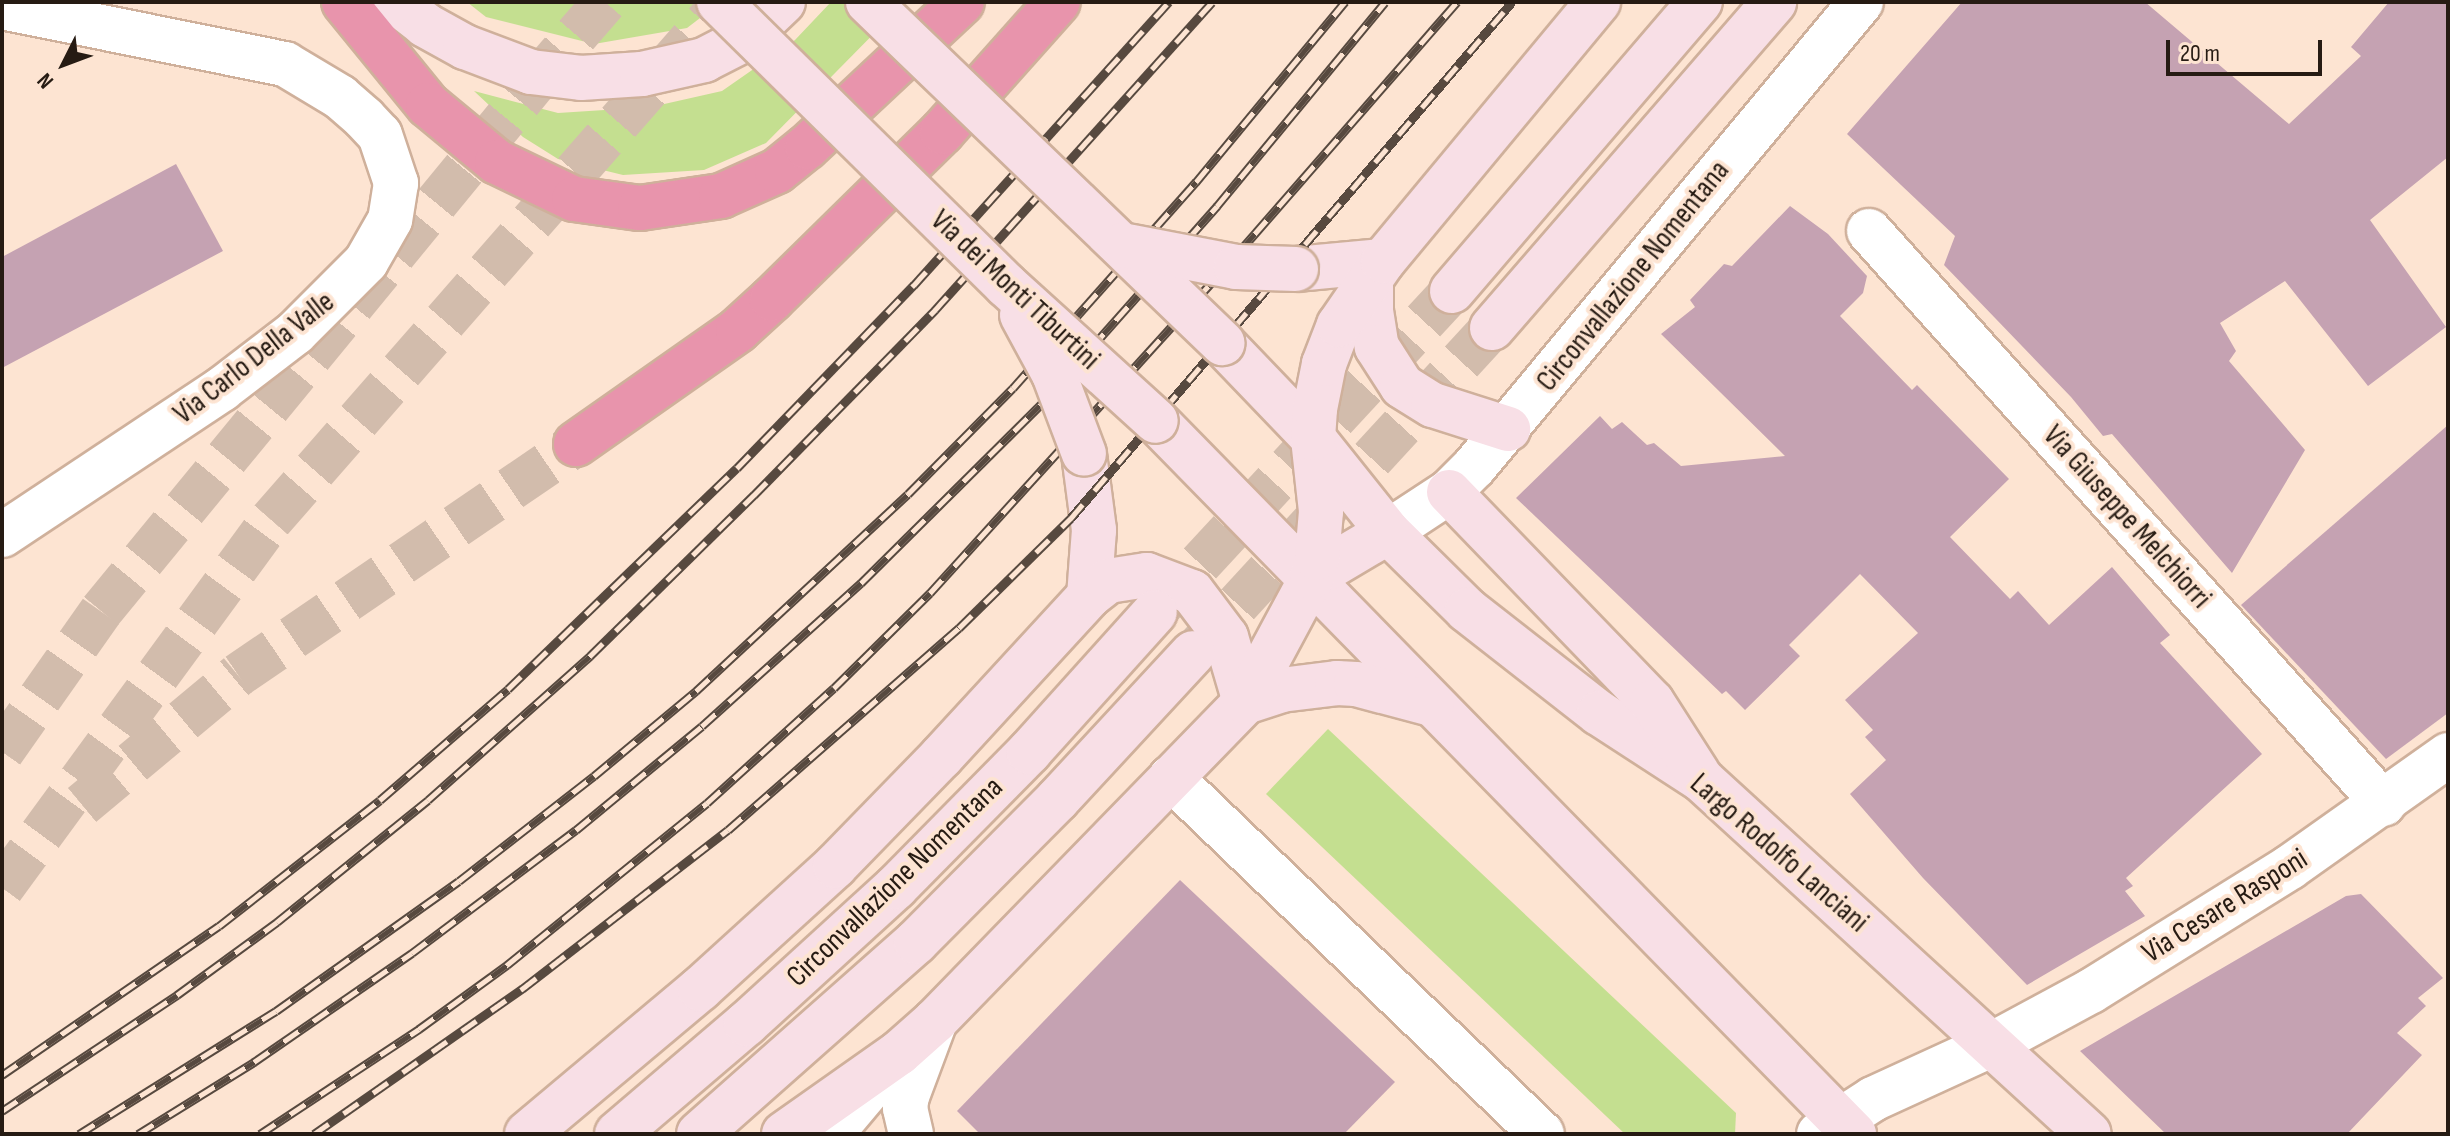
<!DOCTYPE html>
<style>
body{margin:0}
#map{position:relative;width:2450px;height:1136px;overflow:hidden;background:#fde4d2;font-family:"Sofia Sans Condensed",sans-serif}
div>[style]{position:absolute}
.green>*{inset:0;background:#c4df90}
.building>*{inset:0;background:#c5a2b2}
.secondary-tunnel>*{height:44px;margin-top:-22px;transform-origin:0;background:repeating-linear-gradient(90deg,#d2bcac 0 44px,transparent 0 66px)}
.highway-tunnel>*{height:44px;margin-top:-22px;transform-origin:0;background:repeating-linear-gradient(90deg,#d2bcac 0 44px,transparent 0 66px)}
.roads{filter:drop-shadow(2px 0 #cfb09b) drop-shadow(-2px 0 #cfb09b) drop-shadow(0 2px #cfb09b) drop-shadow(0 -2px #cfb09b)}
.street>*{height:44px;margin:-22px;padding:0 22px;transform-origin:22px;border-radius:22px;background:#fff}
.secondary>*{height:44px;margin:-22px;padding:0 22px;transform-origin:22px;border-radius:22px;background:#f8dfe6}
.highway>*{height:44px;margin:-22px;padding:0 22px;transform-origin:22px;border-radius:22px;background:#e894ac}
.rail>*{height:9px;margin-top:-4.5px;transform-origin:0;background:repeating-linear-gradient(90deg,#fde4d2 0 18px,#57493f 0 36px);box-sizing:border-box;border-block:2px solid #57493f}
.bridges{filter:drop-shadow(2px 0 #cfb09b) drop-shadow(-2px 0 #cfb09b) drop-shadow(0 2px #cfb09b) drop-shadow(0 -2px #cfb09b)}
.secondary-bridge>*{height:44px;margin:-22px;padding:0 22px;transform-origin:22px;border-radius:22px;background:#f8dfe6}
span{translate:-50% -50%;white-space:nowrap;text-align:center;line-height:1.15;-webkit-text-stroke:8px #fde4d2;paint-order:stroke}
.street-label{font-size:30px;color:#261b13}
.frame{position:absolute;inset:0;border:4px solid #261b13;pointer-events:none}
.north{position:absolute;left:24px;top:24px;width:80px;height:80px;-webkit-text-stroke:6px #fde4d2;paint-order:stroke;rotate:228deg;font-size:22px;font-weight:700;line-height:32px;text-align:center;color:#261b13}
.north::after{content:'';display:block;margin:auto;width:28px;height:36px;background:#261b13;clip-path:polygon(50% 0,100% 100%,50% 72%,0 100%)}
.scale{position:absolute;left:2166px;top:40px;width:156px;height:36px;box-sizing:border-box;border:4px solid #261b13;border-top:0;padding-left:10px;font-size:24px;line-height:28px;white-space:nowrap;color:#261b13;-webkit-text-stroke:6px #fde4d2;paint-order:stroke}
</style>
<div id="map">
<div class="green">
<div style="clip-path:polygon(467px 2px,721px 2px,687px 28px,594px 44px,486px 17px)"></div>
<div style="clip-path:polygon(831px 2px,905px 2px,766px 143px,704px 170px,623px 175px,558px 159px,523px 137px,474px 91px,558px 113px,651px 107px,722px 91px,795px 40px)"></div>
<div style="clip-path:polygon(1328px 729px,1736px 1113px,1735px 1134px,1625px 1134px,1266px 794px)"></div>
</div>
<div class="building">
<div style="clip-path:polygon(1962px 2px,2145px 2px,2289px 124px,2361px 56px,2351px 47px,2389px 2px,2448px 2px,2448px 157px,2370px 220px,2446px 327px,2368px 386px,2285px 281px,2220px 323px,2236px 351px,2229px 361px,2305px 450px,2232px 573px,2112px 434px,2103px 436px,2071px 397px,1944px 265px,1955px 236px,1847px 134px)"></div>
<div style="clip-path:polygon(176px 164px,223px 251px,2px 368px,2px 257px)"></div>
<div style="clip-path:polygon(1790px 206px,1828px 234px,1867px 276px,1863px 293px,1840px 316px,1912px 390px,1917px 385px,2009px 479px,1950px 537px,2010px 599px,2018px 591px,2049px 625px,2112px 567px,2170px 635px,2160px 643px,2262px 754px,2126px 878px,2133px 886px,2125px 891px,2145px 916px,2027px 985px,1923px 878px,1850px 794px,1886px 760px,1865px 737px,1873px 730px,1845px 700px,1918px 633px,1860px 574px,1789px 645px,1800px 656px,1745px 710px,1726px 691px,1722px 694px,1516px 498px,1600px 416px,1612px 429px,1622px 422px,1647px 445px,1654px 443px,1681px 466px,1785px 456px,1661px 334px,1695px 307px,1690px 300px,1724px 264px,1732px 266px)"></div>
<div style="clip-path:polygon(2448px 425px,2448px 713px,2386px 759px,2241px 605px)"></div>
<div style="clip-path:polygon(1180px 880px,1395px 1082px,1344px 1134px,980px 1134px,957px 1111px)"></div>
<div style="clip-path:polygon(2361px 894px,2443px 978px,2418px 998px,2426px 1006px,2397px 1033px,2422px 1055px,2347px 1134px,2166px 1134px,2080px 1051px,2346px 896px)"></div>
</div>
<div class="secondary-tunnel">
<div style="left:1155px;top:612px;width:437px;rotate:-47.2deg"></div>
<div style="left:1193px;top:653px;width:442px;rotate:-47.4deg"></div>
</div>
<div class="highway-tunnel">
<div style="left:2px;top:752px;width:172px;rotate:-54.9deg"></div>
<div style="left:101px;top:611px;width:681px;rotate:-50.6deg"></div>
<div style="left:533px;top:85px;width:110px;rotate:-49.1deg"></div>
<div style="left:82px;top:805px;width:203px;rotate:-39.8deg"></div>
<div style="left:238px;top:675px;width:409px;rotate:-34.3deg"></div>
<div style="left:2px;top:888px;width:456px;rotate:-53.8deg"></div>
<div style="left:271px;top:520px;width:688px;rotate:-48.83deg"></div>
</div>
<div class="roads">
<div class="street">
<div style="left:2px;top:7px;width:289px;rotate:11.4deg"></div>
<div style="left:285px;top:64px;width:64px;rotate:31deg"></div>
<div style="left:340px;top:97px;width:32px;rotate:41deg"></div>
<div style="left:364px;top:118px;width:23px;rotate:47deg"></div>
<div style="left:380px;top:135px;width:51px;rotate:71.6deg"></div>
<div style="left:396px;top:183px;width:37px;rotate:99deg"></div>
<div style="left:390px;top:220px;width:48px;rotate:119.7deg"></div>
<div style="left:366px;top:262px;width:100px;rotate:135deg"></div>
<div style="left:295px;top:333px;width:92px;rotate:142.5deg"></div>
<div style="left:222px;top:389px;width:264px;rotate:146.4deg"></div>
<div style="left:1869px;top:231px;width:770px;rotate:48.05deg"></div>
<div style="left:1388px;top:532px;width:73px;rotate:-33.3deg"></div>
<div style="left:1449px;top:492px;width:35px;rotate:-45deg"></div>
<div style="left:1474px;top:467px;width:605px;rotate:-50.23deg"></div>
<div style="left:1171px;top:778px;width:514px;rotate:43.82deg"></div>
<div style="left:831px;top:1134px;width:82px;rotate:-49.9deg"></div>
<div style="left:911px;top:1134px;width:27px;rotate:-103deg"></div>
<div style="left:905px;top:1108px;width:12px;rotate:-81deg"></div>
<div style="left:907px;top:1096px;width:80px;rotate:-69.5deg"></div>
<div style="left:1819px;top:1134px;width:64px;rotate:-32.9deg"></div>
<div style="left:1873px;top:1099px;width:132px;rotate:-24.6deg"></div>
<div style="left:1993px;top:1044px;width:111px;rotate:-28.4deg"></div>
<div style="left:2091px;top:991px;width:234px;rotate:-31.9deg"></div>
<div style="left:2290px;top:867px;width:194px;rotate:-35.3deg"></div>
</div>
<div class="secondary">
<div style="left:396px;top:2px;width:37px;rotate:38deg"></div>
<div style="left:425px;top:25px;width:46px;rotate:28.8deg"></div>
<div style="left:465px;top:47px;width:71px;rotate:20.7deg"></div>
<div style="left:531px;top:72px;width:50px;rotate:6.8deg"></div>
<div style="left:581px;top:78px;width:61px;rotate:-3.8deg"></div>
<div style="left:642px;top:74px;width:64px;rotate:-12.7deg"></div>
<div style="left:704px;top:60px;width:44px;rotate:-27.1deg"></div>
<div style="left:743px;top:40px;width:55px;rotate:-43.5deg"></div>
<div style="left:1296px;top:269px;width:87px;rotate:-5.3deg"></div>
<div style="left:1371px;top:281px;width:30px;rotate:90deg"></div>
<div style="left:1371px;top:311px;width:36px;rotate:81deg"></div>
<div style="left:1377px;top:347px;width:46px;rotate:57.3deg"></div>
<div style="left:1402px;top:386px;width:36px;rotate:32deg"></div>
<div style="left:1433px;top:405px;width:79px;rotate:17.7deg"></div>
<div style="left:1452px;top:291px;width:381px;rotate:-49.4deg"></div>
<div style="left:1492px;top:328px;width:431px;rotate:-49.1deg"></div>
<div style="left:1222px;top:343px;width:132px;rotate:46.2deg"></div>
<div style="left:1313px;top:438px;width:120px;rotate:51.4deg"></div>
<div style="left:1388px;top:532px;width:111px;rotate:44.6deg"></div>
<div style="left:1467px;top:610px;width:167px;rotate:38deg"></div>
<div style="left:1599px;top:713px;width:123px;rotate:33deg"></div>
<div style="left:1702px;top:780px;width:524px;rotate:42.45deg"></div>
<div style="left:1156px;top:421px;width:998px;rotate:45.61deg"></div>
<div style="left:1084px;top:454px;width:77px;rotate:82.5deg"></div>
<div style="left:1094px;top:530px;width:66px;rotate:94.3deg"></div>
<div style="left:1449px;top:492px;width:292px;rotate:46deg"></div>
<div style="left:1652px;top:702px;width:85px;rotate:57.4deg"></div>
<div style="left:1312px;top:577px;width:88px;rotate:-30.6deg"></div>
<div style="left:1245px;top:702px;width:38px;rotate:-18deg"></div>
<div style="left:1281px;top:690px;width:56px;rotate:-7.1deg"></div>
<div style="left:1337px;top:683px;width:19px;rotate:3deg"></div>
<div style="left:1356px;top:684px;width:78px;rotate:14.9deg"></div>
<div style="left:527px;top:1134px;width:226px;rotate:-40deg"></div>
<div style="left:700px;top:989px;width:183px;rotate:-42.3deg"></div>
<div style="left:835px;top:866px;width:152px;rotate:-45.8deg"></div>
<div style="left:941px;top:757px;width:219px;rotate:-47.4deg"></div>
<div style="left:1089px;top:596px;width:24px;rotate:-38deg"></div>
<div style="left:1108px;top:581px;width:39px;rotate:-9deg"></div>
<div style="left:1147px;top:575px;width:48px;rotate:20.7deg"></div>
<div style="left:1192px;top:592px;width:56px;rotate:52.9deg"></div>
<div style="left:1226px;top:637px;width:68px;rotate:73.7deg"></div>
<div style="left:617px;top:1134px;width:170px;rotate:-40.5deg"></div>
<div style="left:746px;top:1024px;width:203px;rotate:-42.4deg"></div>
<div style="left:896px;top:887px;width:190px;rotate:-45.4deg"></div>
<div style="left:1029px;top:752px;width:188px;rotate:-48deg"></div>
<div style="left:699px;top:1134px;width:290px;rotate:-41.5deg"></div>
<div style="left:916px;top:942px;width:200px;rotate:-45.2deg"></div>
<div style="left:1057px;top:800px;width:200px;rotate:-47.2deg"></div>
<div style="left:784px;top:1134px;width:141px;rotate:-35.2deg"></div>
<div style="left:899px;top:1053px;width:48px;rotate:-41.6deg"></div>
<div style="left:935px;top:1021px;width:445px;rotate:-45.8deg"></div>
<div style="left:1245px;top:702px;width:142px;rotate:-61.8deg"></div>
<div style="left:1312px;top:577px;width:20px;rotate:-75deg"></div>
<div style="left:1317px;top:558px;width:47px;rotate:-85.1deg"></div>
<div style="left:1321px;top:511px;width:73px;rotate:-96.3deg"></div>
<div style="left:1313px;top:438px;width:29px;rotate:-86deg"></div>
<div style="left:1315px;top:409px;width:46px;rotate:-78.7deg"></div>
<div style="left:1324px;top:364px;width:42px;rotate:-69deg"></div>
<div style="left:1339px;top:325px;width:78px;rotate:-55.5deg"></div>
<div style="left:1383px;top:261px;width:337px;rotate:-50.3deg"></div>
</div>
<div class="highway">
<div style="left:344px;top:2px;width:133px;rotate:50.8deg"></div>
<div style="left:428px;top:105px;width:89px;rotate:39.6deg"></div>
<div style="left:497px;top:162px;width:85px;rotate:25.7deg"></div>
<div style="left:574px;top:199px;width:67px;rotate:7.8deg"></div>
<div style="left:640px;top:208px;width:82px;rotate:-8.4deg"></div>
<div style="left:721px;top:196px;width:61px;rotate:-24.1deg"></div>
<div style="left:777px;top:171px;width:38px;rotate:-39deg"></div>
<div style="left:807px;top:147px;width:212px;rotate:-43.1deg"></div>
<div style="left:576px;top:444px;width:198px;rotate:-35.1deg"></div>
<div style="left:738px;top:330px;width:46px;rotate:-42.4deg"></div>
<div style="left:772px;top:299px;width:238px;rotate:-44.5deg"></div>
<div style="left:942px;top:132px;width:174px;rotate:-48.3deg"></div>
</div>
</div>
<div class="rail">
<div style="left:2px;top:1075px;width:263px;rotate:-34.5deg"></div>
<div style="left:219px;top:926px;width:204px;rotate:-38deg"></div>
<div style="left:380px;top:800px;width:169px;rotate:-40.9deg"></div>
<div style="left:508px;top:689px;width:318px;rotate:-44deg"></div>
<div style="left:737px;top:468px;width:255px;rotate:-46deg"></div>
<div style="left:914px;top:285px;width:381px;rotate:-48deg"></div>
<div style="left:2px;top:1111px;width:210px;rotate:-33.5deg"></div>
<div style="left:177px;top:995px;width:124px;rotate:-36.1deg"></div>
<div style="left:277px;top:922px;width:194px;rotate:-38.9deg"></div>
<div style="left:428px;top:800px;width:217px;rotate:-41.6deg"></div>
<div style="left:590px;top:656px;width:230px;rotate:-44.5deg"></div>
<div style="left:754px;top:495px;width:259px;rotate:-45.6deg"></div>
<div style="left:935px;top:310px;width:414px;rotate:-48deg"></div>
<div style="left:79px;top:1134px;width:232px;rotate:-32deg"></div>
<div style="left:276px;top:1011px;width:224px;rotate:-35.4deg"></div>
<div style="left:459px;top:881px;width:171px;rotate:-37.9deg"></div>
<div style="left:594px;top:776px;width:133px;rotate:-39.8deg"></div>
<div style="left:696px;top:691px;width:289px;rotate:-42.9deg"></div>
<div style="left:908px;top:494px;width:149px;rotate:-45.3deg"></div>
<div style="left:1013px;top:388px;width:276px;rotate:-48.4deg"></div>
<div style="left:1196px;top:182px;width:234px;rotate:-50.4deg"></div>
<div style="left:138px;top:1134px;width:137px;rotate:-31.8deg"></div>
<div style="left:254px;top:1062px;width:192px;rotate:-34.6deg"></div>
<div style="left:412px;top:953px;width:205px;rotate:-36.9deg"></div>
<div style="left:576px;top:830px;width:163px;rotate:-39.5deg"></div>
<div style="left:702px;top:726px;width:214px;rotate:-42deg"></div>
<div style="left:861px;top:583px;width:258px;rotate:-44.8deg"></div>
<div style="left:1044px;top:401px;width:261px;rotate:-48.4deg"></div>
<div style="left:1217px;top:206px;width:264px;rotate:-50.5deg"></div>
<div style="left:260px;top:1134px;width:191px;rotate:-33.4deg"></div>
<div style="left:419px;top:1029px;width:109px;rotate:-36deg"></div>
<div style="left:507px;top:965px;width:257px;rotate:-39deg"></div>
<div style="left:707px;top:803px;width:171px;rotate:-42.2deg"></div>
<div style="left:834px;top:688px;width:135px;rotate:-44.7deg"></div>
<div style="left:930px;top:593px;width:448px;rotate:-47.8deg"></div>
<div style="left:1231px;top:261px;width:344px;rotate:-48.9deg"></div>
<div style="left:314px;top:1134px;width:254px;rotate:-34.9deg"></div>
<div style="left:522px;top:989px;width:260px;rotate:-37.7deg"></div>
<div style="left:728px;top:830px;width:307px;rotate:-41.2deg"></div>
<div style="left:959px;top:628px;width:157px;rotate:-44.5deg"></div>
<div style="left:1071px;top:518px;width:679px;rotate:-49.48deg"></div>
</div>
<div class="bridges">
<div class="secondary-bridge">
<div style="left:719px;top:2px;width:403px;rotate:44.6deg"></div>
<div style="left:1006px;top:285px;width:202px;rotate:42.2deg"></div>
<div style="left:868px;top:2px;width:492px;rotate:43.9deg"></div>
<div style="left:1122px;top:245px;width:116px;rotate:10.9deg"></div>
<div style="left:1236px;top:267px;width:60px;rotate:1.9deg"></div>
<div style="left:1022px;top:315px;width:67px;rotate:61.5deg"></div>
<div style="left:1054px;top:374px;width:85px;rotate:69.4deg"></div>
</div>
</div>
<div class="street-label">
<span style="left:1633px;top:276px;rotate:-51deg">Circonvallazione Nomentana</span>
<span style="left:1015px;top:290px;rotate:43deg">Via dei Monti Tiburtini</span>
<span style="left:254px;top:358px;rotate:-38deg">Via Carlo Della Valle</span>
<span style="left:2127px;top:517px;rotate:48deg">Via Giuseppe Melchiorri</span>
<span style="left:1779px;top:853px;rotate:41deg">Largo Rodolfo Lanciani</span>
<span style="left:895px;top:882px;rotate:-44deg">Circonvallazione Nomentana</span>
<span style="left:2225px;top:906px;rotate:-32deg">Via Cesare Rasponi</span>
</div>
<div class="frame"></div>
<div class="north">N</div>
<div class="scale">20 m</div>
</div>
